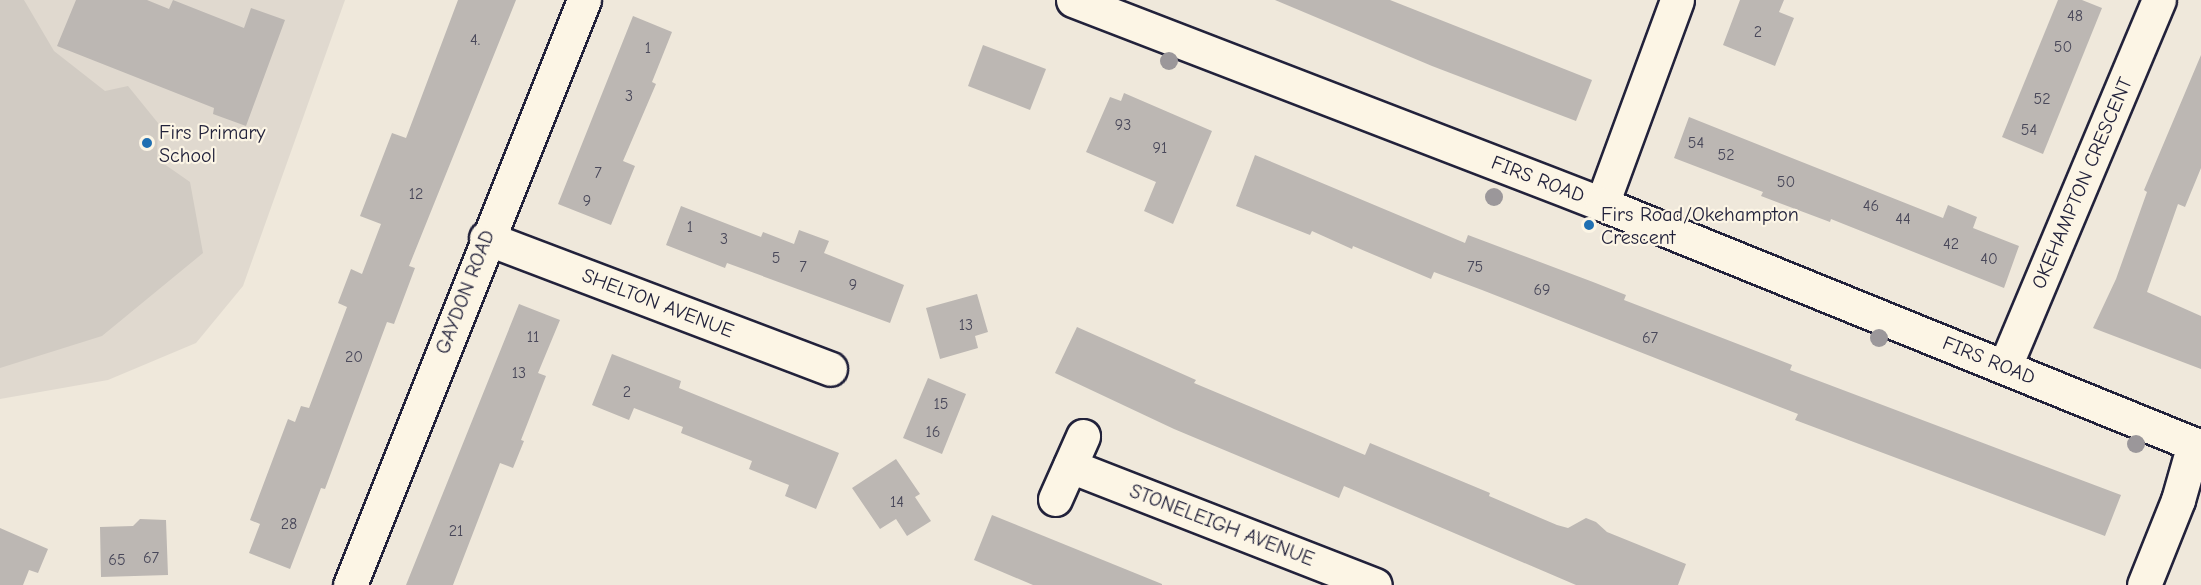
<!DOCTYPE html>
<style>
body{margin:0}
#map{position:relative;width:2201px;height:585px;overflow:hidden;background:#efe8db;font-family:"Comic Neue",sans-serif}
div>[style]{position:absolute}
.built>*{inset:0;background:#e0d9cf}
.green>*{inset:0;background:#d1cbc3}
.building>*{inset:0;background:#bcb7b3}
.roads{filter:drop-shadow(2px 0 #22223b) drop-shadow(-2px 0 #22223b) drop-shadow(0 2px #22223b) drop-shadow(0 -2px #22223b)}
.minor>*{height:33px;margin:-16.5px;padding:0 16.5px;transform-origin:16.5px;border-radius:16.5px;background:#fcf5e5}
.tertiary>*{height:33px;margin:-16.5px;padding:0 16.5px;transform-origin:16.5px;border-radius:16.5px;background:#fcf5e5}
.trees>*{width:18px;height:18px;margin:-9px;border-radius:50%;background:#9b979a}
.dots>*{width:16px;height:16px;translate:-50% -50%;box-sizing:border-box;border:3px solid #fcf5e5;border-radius:50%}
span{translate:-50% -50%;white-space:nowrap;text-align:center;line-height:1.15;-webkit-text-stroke:4.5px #fcf5e5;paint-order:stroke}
.number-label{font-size:16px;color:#484759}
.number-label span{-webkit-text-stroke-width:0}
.poi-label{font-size:20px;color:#22223b}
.left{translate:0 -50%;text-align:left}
.street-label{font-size:20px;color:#22223b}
</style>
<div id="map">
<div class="built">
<div style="clip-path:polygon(0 0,345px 0,243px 286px,196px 343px,108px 380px,0 399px)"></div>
</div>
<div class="green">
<div style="clip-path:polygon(0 0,24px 0,54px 51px,105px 91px,128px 86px,158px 123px,157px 159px,190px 182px,203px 253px,102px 336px,0 368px)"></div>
</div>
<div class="building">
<div style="clip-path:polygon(76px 0,147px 0,169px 9px,173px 0,244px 28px,251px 8px,285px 20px,246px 126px,213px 114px,214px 108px,57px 46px)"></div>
<div style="clip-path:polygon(458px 0,516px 0,409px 266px,415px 268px,394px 324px,387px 322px,325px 489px,321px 488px,290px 569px,249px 553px,260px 524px,250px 520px,288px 419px,295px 422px,301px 406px,309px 408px,347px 307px,338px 303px,351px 269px,362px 274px,381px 224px,360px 216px,392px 133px,406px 138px)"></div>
<div style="clip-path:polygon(1275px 0,1390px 0,1592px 80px,1576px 121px,1432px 66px)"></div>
<div style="clip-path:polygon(1740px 0,1784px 0,1779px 12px,1794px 18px,1775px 66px,1723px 45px)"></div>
<div style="clip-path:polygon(2058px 0,2082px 0,2102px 8px,2043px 154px,2002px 137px)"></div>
<div style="clip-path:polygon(633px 16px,672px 32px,652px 82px,656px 84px,623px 161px,635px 166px,611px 225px,558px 204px)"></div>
<div style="clip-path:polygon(983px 45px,1046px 69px,1030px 110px,968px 86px)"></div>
<div style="clip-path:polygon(2201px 55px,2201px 168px,2185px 207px,2178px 204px,2147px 292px,2201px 316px,2201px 369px,2093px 328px,2116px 279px,2147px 192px,2144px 190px)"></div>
<div style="clip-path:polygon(1124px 93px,1212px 131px,1173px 224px,1144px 211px,1156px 182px,1086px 152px,1110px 97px,1121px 101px)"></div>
<div style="clip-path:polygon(1689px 117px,1943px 218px,1948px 205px,1977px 217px,1973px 228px,2019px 246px,2004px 288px,1831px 219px,1830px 222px,1761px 196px,1763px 192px,1674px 158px)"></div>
<div style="clip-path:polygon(1255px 155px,1465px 243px,1468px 235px,1593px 282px,1626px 295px,1624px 300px,1792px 365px,1790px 370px,2121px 495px,2105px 536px,1795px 420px,1798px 414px,1482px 290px,1434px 272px,1431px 279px,1353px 246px,1352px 249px,1312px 231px,1310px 235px,1236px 206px)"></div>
<div style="clip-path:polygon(681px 206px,761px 237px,763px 232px,794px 244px,799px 230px,829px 241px,824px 253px,904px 285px,890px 323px,727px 263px,725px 268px,666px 245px)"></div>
<div style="clip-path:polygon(977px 294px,988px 332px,975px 336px,978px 348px,940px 359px,926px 308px)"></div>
<div style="clip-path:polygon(519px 304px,560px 320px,538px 373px,546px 376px,521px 440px,524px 441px,513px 468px,500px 463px,453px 585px,406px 585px)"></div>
<div style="clip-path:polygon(1077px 327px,1196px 380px,1194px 383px,1365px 455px,1370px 443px,1490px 493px,1489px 496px,1557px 525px,1568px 528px,1586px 518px,1596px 522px,1607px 532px,1686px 564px,1678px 585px,1576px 585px,1344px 486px,1339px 498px,1174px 429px,1055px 373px)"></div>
<div style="clip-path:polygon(612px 354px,681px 381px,679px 388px,839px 453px,816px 509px,785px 496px,789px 485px,749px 469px,752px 461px,681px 433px,683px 427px,634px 408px,629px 420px,592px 405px)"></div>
<div style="clip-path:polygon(928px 378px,966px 394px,942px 454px,903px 438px)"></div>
<div style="clip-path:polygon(896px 459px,920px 494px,915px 497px,931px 521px,907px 536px,896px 519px,880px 529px,852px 488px)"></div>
<div style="clip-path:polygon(992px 515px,1162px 584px,1162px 585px,1033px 585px,974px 560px)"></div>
<div style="clip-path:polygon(140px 519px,166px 520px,168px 575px,101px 577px,100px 527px,133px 526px)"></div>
<div style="clip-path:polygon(0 528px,48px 549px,38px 573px,29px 570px,23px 585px,0 585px)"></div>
</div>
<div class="roads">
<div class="minor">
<div style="left:1602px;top:204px;width:217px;rotate:-69.8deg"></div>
<div style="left:486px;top:238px;width:368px;rotate:20.8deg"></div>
<div style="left:2005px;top:366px;width:397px;rotate:-67.2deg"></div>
<div style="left:1070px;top:466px;width:327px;rotate:21.3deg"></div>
<div style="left:1055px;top:499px;width:69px;rotate:-66deg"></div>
<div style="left:350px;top:585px;width:630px;rotate:-68.2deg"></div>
<div style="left:2144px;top:585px;width:92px;rotate:-68.2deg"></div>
<div style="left:2178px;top:500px;width:58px;rotate:-74.1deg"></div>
</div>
<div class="tertiary">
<div style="left:1073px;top:0;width:567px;rotate:21.09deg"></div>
<div style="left:1602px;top:204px;width:646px;rotate:22.08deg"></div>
</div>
</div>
<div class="trees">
<div style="left:1169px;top:61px"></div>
<div style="left:1494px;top:197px"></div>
<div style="left:1879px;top:338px"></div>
<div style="left:2136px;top:444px"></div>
</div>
<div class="dots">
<div style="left:147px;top:143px;background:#1f6fb2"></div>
<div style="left:1589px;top:225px;background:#1f6fb2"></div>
</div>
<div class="number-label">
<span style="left:2075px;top:16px">48</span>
<span style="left:1758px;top:32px">2</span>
<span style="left:475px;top:40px">4.</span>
<span style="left:2063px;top:47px">50</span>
<span style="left:648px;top:48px">1</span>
<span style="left:629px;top:96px">3</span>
<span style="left:2042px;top:99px">52</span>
<span style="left:1123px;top:125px">93</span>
<span style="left:2029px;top:130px">54</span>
<span style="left:1696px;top:143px">54</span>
<span style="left:1160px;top:148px">91</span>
<span style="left:1726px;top:155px">52</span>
<span style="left:598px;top:173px">7</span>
<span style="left:1786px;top:182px">50</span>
<span style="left:416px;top:194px">12</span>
<span style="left:587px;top:201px">9</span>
<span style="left:1871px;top:206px">46</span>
<span style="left:1903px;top:219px">44</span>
<span style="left:690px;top:227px">1</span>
<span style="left:724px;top:239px">3</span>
<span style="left:1951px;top:244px">42</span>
<span style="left:776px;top:258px">5</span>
<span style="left:1989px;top:259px">40</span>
<span style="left:803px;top:267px">7</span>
<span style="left:1475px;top:267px">75</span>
<span style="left:853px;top:285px">9</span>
<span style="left:1542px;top:290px">69</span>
<span style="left:966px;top:325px">13</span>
<span style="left:533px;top:337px">11</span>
<span style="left:1650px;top:338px">67</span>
<span style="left:354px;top:357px">20</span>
<span style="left:519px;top:373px">13</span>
<span style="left:627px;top:392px">2</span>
<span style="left:941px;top:404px">15</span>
<span style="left:933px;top:432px">16</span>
<span style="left:897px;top:502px">14</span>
<span style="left:289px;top:524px">28</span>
<span style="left:456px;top:531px">21</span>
<span style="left:151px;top:558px">67</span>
<span style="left:117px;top:560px">65</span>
</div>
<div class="poi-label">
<span class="left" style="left:159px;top:144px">Firs Primary<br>School</span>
<span class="left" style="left:1601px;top:226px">Firs Road/Okehampton<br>Crescent</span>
</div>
<div class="street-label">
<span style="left:1538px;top:179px;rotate:21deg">FIRS ROAD</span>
<span style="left:2082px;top:183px;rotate:-67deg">OKEHAMPTON CRESCENT</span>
<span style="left:465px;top:292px;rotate:-69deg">GAYDON ROAD</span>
<span style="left:658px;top:303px;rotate:21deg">SHELTON AVENUE</span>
<span style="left:1989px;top:360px;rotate:22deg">FIRS ROAD</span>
<span style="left:1222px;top:525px;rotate:21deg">STONELEIGH AVENUE</span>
</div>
</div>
